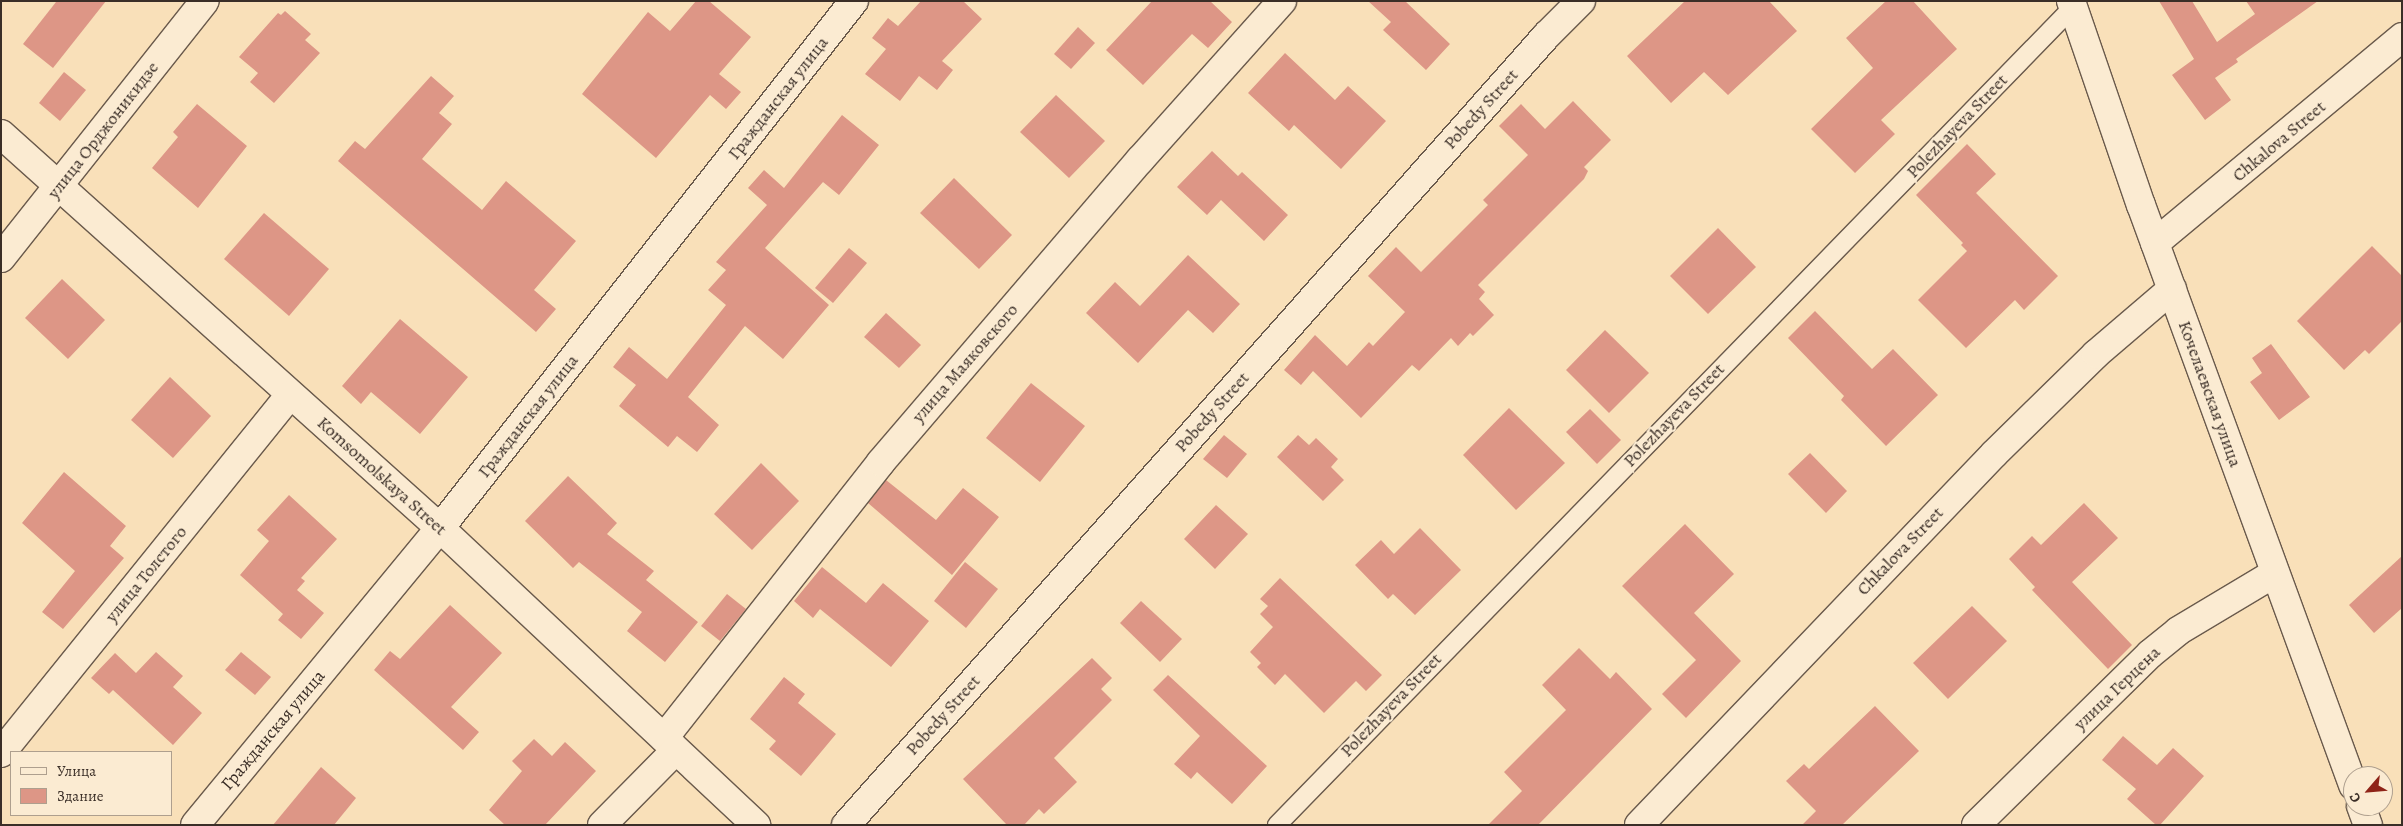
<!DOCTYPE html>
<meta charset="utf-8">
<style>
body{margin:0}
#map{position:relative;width:2403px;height:826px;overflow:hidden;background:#f9e0b9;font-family:Alegreya,serif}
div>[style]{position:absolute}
.building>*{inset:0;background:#dd9686}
.roads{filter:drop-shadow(1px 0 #6a5a4c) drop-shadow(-1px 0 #6a5a4c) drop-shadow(0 1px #6a5a4c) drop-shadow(0 -1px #6a5a4c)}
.service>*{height:18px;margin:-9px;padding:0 9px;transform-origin:9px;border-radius:9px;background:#fbebd2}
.minor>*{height:28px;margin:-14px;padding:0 14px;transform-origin:14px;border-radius:14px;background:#fbebd2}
.tertiary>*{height:28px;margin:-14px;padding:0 14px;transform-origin:14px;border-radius:14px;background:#fbebd2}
span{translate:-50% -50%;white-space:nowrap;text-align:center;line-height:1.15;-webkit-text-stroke:4.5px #fbebd2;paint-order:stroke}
.street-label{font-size:18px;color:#3a2e27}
.frame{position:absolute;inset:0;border:2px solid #3a2e27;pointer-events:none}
.legend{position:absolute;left:10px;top:751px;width:162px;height:65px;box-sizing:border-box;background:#fbebd2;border:1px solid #ae9f8e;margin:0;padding:6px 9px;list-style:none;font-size:15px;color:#3a2e27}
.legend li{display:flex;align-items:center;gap:10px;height:25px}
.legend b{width:25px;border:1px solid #ae9f8e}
.north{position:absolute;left:2343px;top:766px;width:50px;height:50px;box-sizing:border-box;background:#fbebd2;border:1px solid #ae9f8e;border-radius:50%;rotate:243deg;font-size:14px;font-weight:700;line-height:20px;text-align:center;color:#3a2e27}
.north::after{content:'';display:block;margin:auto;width:18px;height:22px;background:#8f2418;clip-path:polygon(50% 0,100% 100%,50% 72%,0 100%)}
</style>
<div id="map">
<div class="building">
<div style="clip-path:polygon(106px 1px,53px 68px,23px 44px,56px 2px)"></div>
<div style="clip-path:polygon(696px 1px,709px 1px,751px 37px,719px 74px,741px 92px,726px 109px,710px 95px,656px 158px,582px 94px,648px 12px,670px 31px)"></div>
<div style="clip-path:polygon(921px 1px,963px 1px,982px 19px,942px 61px,953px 70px,937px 90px,919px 76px,900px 101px,865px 74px,886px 49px,872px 38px,888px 18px,898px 26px)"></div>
<div style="clip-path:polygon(1152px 1px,1210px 1px,1232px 22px,1208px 48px,1192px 34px,1143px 85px,1106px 50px)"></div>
<div style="clip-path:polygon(1368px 1px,1405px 1px,1450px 44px,1426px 70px,1383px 30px,1391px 22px)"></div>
<div style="clip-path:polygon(1685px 1px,1769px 1px,1797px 31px,1728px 95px,1704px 72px,1671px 103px,1627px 56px)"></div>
<div style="clip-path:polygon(1886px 1px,1913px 1px,1957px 49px,1881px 120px,1895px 134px,1855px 173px,1811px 129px,1873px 68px,1846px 38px)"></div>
<div style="clip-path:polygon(2159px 1px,2192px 1px,2217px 42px,2255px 14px,2246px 1px,2318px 1px,2236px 59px,2238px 62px,2215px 78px,2231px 100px,2205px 120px,2172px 75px,2194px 59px)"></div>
<div style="clip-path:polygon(285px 11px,311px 34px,305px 40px,320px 53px,274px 103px,250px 82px,258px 73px,239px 57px,278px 13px,281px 15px)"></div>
<div style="clip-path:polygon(1078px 27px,1095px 43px,1071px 69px,1054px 54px)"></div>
<div style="clip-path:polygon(1285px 53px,1335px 100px,1348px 86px,1386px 121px,1341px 169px,1294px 125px,1289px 131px,1248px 93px)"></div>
<div style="clip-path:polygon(64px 72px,86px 90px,60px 121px,39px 103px)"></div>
<div style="clip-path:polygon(431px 76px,454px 96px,439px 113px,452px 124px,422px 159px,482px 210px,506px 181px,576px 241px,534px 290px,556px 309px,536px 332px,338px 161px,355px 141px,365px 149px)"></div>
<div style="clip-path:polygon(1056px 95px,1105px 141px,1069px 178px,1020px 132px)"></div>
<div style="clip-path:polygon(1573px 101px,1611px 140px,1584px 167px,1588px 171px,1584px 179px,1478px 285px,1485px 292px,1479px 299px,1494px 315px,1473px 336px,1470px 333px,1458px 346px,1451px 338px,1419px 371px,1412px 365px,1361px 418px,1313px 371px,1301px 385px,1284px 370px,1315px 335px,1347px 366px,1369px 342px,1373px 346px,1405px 312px,1368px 276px,1396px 247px,1421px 272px,1488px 205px,1483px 200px,1528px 155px,1499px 126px,1521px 104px,1545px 129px)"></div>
<div style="clip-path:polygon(197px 104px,247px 146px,198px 208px,152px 168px,178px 137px,173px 132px)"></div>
<div style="clip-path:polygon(842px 115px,879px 145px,839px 195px,823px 182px,765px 248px,829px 305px,783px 359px,745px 326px,688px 397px,719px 425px,697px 452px,677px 436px,668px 447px,619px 406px,636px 385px,613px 367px,629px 347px,667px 379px,726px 305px,708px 290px,726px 270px,716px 262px,767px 205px,748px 188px,764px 170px,784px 188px)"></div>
<div style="clip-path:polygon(1967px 144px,1996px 174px,1976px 193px,2058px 276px,2024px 310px,2015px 300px,1966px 348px,1918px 300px,1967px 251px,1961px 245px,1963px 243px,1916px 195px)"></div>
<div style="clip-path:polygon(1212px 151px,1238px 176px,1242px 172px,1288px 215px,1264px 241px,1221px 200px,1207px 215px,1177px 187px)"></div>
<div style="clip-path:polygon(954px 178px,1012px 235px,979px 269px,920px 213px)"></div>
<div style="clip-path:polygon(264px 213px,329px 269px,289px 316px,224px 259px)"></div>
<div style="clip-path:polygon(1718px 228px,1756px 267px,1708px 314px,1670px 276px)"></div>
<div style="clip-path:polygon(2372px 246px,2402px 276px,2401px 322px,2369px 354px,2365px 350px,2344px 370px,2297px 321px)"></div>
<div style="clip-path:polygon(849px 248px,867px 263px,833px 303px,815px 288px)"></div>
<div style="clip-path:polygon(1188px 255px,1240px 304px,1213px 333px,1188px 310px,1138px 363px,1086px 313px,1115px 282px,1140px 306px)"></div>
<div style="clip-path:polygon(62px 279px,105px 320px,68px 359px,25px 318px)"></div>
<div style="clip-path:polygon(1815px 311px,1872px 369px,1893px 349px,1938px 395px,1886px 446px,1841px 400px,1844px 396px,1788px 338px)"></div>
<div style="clip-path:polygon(886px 313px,921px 345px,899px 368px,864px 337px)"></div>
<div style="clip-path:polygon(400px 319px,468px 377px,420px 434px,371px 392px,361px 404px,342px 386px)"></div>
<div style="clip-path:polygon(1605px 330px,1649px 373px,1609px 413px,1566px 370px)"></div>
<div style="clip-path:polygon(2271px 344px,2310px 397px,2279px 420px,2250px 382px,2262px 373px,2252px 358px)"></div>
<div style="clip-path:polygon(170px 377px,211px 416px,173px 458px,131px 420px)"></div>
<div style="clip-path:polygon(1031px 383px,1085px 426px,1040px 482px,986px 438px)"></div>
<div style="clip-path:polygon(1509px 408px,1565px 463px,1516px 510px,1463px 455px)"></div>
<div style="clip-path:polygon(1590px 409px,1621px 440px,1597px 464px,1566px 432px)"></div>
<div style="clip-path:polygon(1224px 435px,1247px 454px,1227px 478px,1203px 459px)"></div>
<div style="clip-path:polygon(1298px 435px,1309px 445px,1316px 438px,1338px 459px,1331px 467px,1344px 480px,1323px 501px,1277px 457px)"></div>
<div style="clip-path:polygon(1810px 453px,1847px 491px,1826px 513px,1788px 474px)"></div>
<div style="clip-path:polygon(761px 463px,799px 501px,752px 550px,714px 514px)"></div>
<div style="clip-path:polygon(64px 472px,126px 526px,110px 546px,124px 558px,63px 629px,42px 612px,75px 571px,22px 523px)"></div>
<div style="clip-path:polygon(568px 476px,617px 523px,607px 534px,654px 571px,646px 580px,698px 622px,665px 662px,627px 631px,642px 612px,579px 562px,573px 568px,525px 521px)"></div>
<div style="clip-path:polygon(886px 480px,936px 520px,963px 488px,999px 517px,952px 575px,868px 503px)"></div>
<div style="clip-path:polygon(289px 495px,337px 539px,301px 578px,305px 581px,297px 590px,324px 613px,301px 639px,278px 620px,283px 614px,240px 575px,269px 541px,257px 530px)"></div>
<div style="clip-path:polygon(2084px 503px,2118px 538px,2072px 582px,2132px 645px,2108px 669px,2032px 590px,2035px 587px,2009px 559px,2032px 536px,2041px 545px)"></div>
<div style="clip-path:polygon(1216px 505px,1248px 534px,1215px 569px,1184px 539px)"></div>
<div style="clip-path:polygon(1685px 524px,1734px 574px,1694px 613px,1741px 661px,1686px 718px,1662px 694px,1696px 660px,1622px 586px)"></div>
<div style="clip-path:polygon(1420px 528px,1461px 570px,1415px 615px,1393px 594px,1388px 599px,1355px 565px,1381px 540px,1394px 554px)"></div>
<div style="clip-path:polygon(2402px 556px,2402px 608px,2374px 633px,2349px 605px)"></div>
<div style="clip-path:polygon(965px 562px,998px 589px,966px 628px,934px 601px)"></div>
<div style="clip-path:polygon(822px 567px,866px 603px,883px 583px,929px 621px,891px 667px,820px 609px,813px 618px,794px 601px)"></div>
<div style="clip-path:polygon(1280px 578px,1382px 675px,1366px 691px,1356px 681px,1324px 713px,1285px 674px,1275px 685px,1257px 667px,1261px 663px,1250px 652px,1273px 627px,1260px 614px,1268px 606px,1260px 599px)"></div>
<div style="clip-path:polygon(727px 594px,746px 609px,720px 641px,701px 626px)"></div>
<div style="clip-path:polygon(1141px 601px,1182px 639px,1160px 662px,1120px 623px)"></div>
<div style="clip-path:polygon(450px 605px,502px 653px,451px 707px,479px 732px,463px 750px,374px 670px,390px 651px,400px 659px)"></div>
<div style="clip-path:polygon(1972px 606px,2007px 641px,1948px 699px,1913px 663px)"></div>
<div style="clip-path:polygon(1579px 648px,1610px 679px,1616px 672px,1652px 709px,1538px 825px,1488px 825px,1522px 791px,1504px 772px,1566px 710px,1542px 685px)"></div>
<div style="clip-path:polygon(156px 652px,183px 676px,173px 687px,202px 713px,173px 745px,113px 690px,109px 694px,91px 678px,115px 653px,136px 673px)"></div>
<div style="clip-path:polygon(241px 652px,271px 677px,255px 695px,225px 670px)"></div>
<div style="clip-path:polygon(1092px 658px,1112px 678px,1101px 689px,1112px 700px,1054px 758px,1077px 782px,1044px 814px,1039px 809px,1024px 825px,1007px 825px,963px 779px)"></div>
<div style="clip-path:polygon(1168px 675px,1267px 766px,1232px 804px,1197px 772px,1191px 779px,1174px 764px,1200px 736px,1153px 690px)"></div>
<div style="clip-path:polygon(784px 677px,805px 694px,798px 703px,836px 734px,801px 776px,769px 749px,776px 741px,750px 719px)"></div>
<div style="clip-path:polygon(1875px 706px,1919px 751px,1842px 825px,1802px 825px,1816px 811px,1786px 781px,1804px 764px,1809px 769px)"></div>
<div style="clip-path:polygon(2123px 736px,2157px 765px,2173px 748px,2204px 776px,2160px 825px,2156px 825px,2127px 799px,2136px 789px,2102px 760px)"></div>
<div style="clip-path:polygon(534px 739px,552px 756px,565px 742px,596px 771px,545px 825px,505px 825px,489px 810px,522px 771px,512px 761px)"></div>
<div style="clip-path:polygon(321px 767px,356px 798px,334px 825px,273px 825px)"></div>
</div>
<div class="roads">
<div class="service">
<div style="left:1277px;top:825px;width:1141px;rotate:-45.78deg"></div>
</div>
<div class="minor">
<div style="left:1px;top:134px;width:590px;rotate:41.91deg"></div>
<div style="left:440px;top:528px;width:434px;rotate:43.2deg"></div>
<div style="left:2155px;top:243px;width:322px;rotate:-39.8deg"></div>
<div style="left:1px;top:258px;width:328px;rotate:-51.6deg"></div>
<div style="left:664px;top:738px;width:351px;rotate:-51.8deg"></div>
<div style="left:881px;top:462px;width:398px;rotate:-49.4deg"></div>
<div style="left:1140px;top:160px;width:213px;rotate:-48.2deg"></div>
<div style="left:1px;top:753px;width:460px;rotate:-51.1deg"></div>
<div style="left:195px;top:825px;width:385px;rotate:-50.5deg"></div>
<div style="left:440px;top:528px;width:670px;rotate:-51.85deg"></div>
<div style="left:602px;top:825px;width:105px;rotate:-45.4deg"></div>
<div style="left:846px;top:825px;width:1056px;rotate:-48.42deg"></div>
<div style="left:1547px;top:35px;width:48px;rotate:-45deg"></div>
<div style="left:1639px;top:825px;width:513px;rotate:-46.26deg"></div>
<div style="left:1994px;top:454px;width:143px;rotate:-44.4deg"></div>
<div style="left:2096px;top:354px;width:100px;rotate:-40.5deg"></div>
<div style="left:1976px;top:825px;width:244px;rotate:-44.5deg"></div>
<div style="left:2150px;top:654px;width:36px;rotate:-39deg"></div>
<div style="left:2178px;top:631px;width:113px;rotate:-30.9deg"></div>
</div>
<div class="tertiary">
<div style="left:2071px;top:1px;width:216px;rotate:71.1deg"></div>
<div style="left:2141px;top:205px;width:618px;rotate:69.92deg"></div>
<div style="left:2361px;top:806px;width:20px;rotate:70deg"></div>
</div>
</div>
<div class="street-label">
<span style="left:778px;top:98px;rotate:-52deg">Гражданская улица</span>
<span style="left:1481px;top:109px;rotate:-48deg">Pobedy Street</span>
<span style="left:1957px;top:126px;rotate:-46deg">Polezhayeva Street</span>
<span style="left:103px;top:130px;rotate:-52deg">улица Орджоникидзе</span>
<span style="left:2279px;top:141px;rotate:-40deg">Chkalova Street</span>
<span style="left:965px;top:363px;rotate:-49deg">улица Маяковского</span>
<span style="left:2210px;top:394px;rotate:70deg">Кочелаевская улица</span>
<span style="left:1212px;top:412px;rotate:-48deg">Pobedy Street</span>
<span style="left:1674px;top:415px;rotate:-46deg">Polezhayeva Street</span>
<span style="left:528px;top:416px;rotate:-52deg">Гражданская улица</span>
<span style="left:382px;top:476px;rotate:42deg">Komsomolskaya Street</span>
<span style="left:1900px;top:551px;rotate:-46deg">Chkalova Street</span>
<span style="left:146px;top:574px;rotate:-51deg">улица Толстого</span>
<span style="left:2117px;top:688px;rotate:-44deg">улица Герцена</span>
<span style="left:1391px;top:705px;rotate:-46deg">Polezhayeva Street</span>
<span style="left:943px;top:715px;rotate:-48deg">Pobedy Street</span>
<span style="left:273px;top:730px;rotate:-50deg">Гражданская улица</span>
</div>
<div class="frame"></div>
<ul class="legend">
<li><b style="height:6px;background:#fbebd2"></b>Улица</li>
<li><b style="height:14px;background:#dd9686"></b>Здание</li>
</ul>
<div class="north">С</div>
</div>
